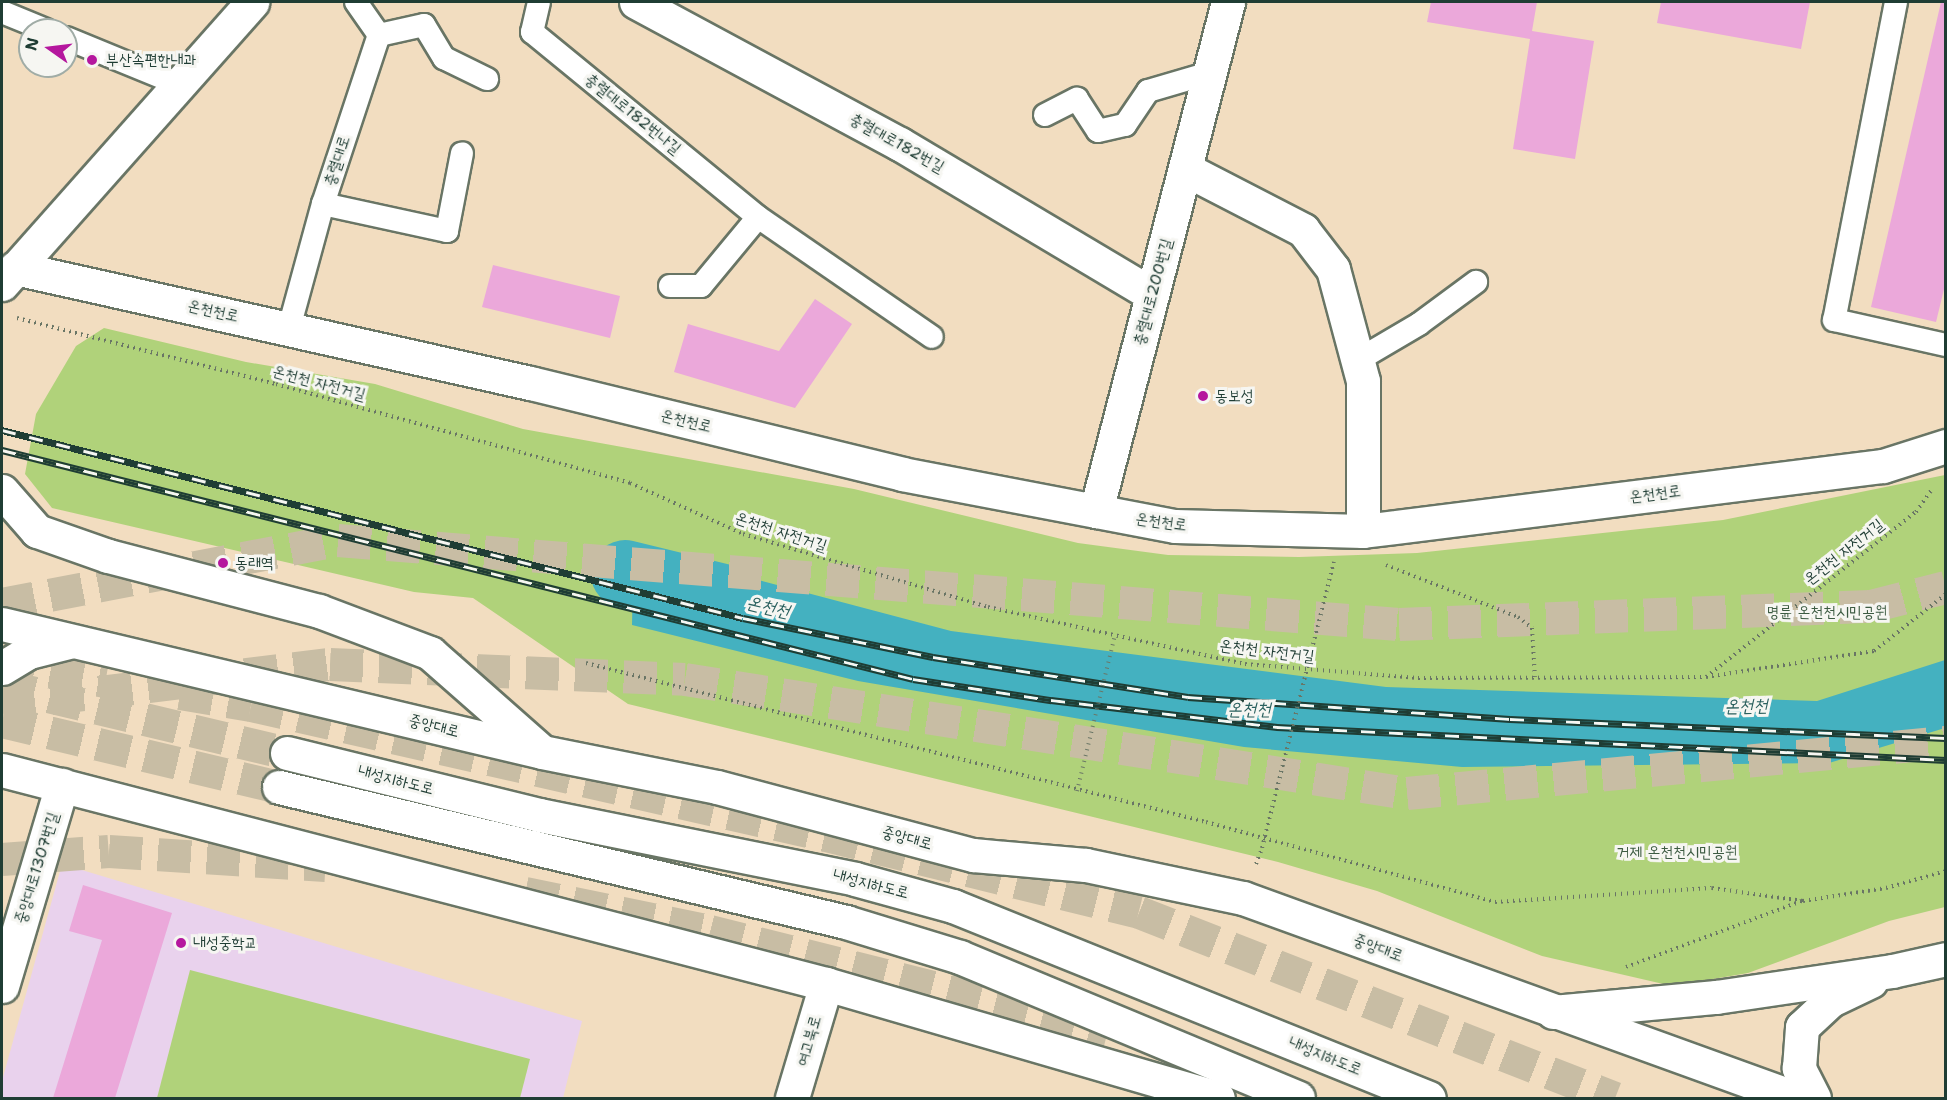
<!DOCTYPE html>
<meta charset="utf-8">
<style>
body{margin:0}
#map{position:relative;width:1947px;height:1100px;overflow:hidden;background:#f2ddc0;font-family:"Shantell Sans","Poor Story",sans-serif}
div>[style]{position:absolute}
.built>*{inset:0;background:#e9d2ed}
.green>*{inset:0;background:#b0d27a}
.water>*{inset:0;background:#44b1c0}
.river>*{height:68px;margin:-34px;padding:0 34px;transform-origin:34px;border-radius:34px;background:#44b1c0}
.building>*{inset:0;background:#eba8da}
.primary-tunnel>*{height:33px;margin-top:-16.5px;transform-origin:0;background:repeating-linear-gradient(90deg,#c8bda4 0 33px,transparent 0 49px)}
.highway-tunnel>*{height:33px;margin-top:-16.5px;transform-origin:0;background:repeating-linear-gradient(90deg,#c8bda4 0 33px,transparent 0 49px)}
.path>*{height:4px;margin-top:-2px;transform-origin:0;background:repeating-linear-gradient(90deg,#697565 0 1.5px,transparent 0 6px)}
.roads{filter:drop-shadow(2px 0 #697565) drop-shadow(-2px 0 #697565) drop-shadow(0 2px #697565) drop-shadow(0 -2px #697565)}
.lane>*{height:22px;margin:-11px;padding:0 11px;transform-origin:11px;border-radius:11px;background:#fff}
.street>*{height:33px;margin:-16.5px;padding:0 16.5px;transform-origin:16.5px;border-radius:16.5px;background:#fff}
.secondary>*{height:33px;margin:-16.5px;padding:0 16.5px;transform-origin:16.5px;border-radius:16.5px;background:#fff}
.primary>*{height:33px;margin:-16.5px;padding:0 16.5px;transform-origin:16.5px;border-radius:16.5px;background:#fff}
.rail>*{height:7px;margin-top:-3.5px;transform-origin:0;background:repeating-linear-gradient(90deg,#f6f6f2 0 14px,#1f3d34 0 28px);box-sizing:border-box;border-block:2px solid #1f3d34}
.path-bridge>*{height:4px;margin-top:-2px;transform-origin:0;background:repeating-linear-gradient(90deg,#697565 0 1.5px,transparent 0 6px)}
.dots>*{width:16px;height:16px;translate:-50% -50%;box-sizing:border-box;border:3px solid #f6f6f2;border-radius:50%}
span{translate:-50% -50%;white-space:nowrap;text-align:center;line-height:1.15;-webkit-text-stroke:6px #f6f6f2;paint-order:stroke}
.poi-label{font-size:16px;color:#1f3d34}
.left{translate:0 -50%;text-align:left}
.street-label{font-size:16px;color:#1f3d34}
.park-label{font-size:16px;color:#3c5b42}
.water-label{font-size:18px;color:#2a605e;font-style:italic}
.frame{position:absolute;inset:0;border:3px solid #1f3d34;pointer-events:none}
.north{position:absolute;left:18px;top:18px;width:60px;height:60px;box-sizing:border-box;background:#f6f6f2;border:2px solid #a0aca6;border-radius:50%;rotate:284deg;font-size:16px;font-weight:700;line-height:24px;text-align:center;color:#1f3d34}
.north::after{content:'';display:block;margin:auto;width:21px;height:27px;background:#b5179e;clip-path:polygon(50% 0,100% 100%,50% 72%,0 100%)}
</style>
<div id="map">
<div class="built">
<div style="clip-path:polygon(62px 864px,582px 1021px,563px 1098px,2px 1098px,2px 1081px)"></div>
</div>
<div class="green">
<div style="clip-path:polygon(104px 328px,246px 362px,375px 384px,523px 429px,854px 489px,1078px 543px,1168px 555px,1299px 557px,1417px 553px,1723px 520px,1945px 475px,1945px 907px,1889px 921px,1748px 973px,1672px 986px,1542px 956px,1377px 891px,1278px 862px,628px 704px,473px 598px,414px 592px,52px 508px,25px 474px,36px 414px,76px 346px)"></div>
<div style="clip-path:polygon(190px 970px,530px 1059px,520px 1098px,157px 1098px)"></div>
</div>
<div class="water">
<div style="clip-path:polygon(645px 550px,951px 631px,1386px 687px,1817px 701px,1945px 660px,1945px 728px,1829px 763px,1462px 767px,1244px 747px,858px 681px,632px 625px,633px 577px)"></div>
</div>
<div class="river">
<div style="left:625px;top:574px;width:101px;rotate:13.8deg"></div>
</div>
<div class="building">
<div style="clip-path:polygon(1431px 2px,1537px 2px,1532px 31px,1594px 41px,1575px 159px,1513px 149px,1530px 39px,1427px 22px)"></div>
<div style="clip-path:polygon(1661px 2px,1810px 2px,1801px 49px,1657px 23px)"></div>
<div style="clip-path:polygon(1941px 2px,1946px 2px,1946px 281px,1936px 322px,1871px 307px)"></div>
<div style="clip-path:polygon(493px 265px,620px 296px,610px 338px,482px 307px)"></div>
<div style="clip-path:polygon(815px 299px,852px 324px,795px 408px,674px 372px,688px 324px,779px 351px)"></div>
<div style="clip-path:polygon(83px 885px,172px 913px,115px 1098px,53px 1098px,102px 940px,69px 931px)"></div>
</div>
<div class="primary-tunnel">
<div style="left:2px;top:685px;width:293px;rotate:13.4deg"></div>
<div style="left:2px;top:721px;width:285px;rotate:13.4deg"></div>
</div>
<div class="highway-tunnel">
<div style="left:2px;top:604px;width:342px;rotate:-10.8deg"></div>
<div style="left:338px;top:540px;width:1064px;rotate:4.53deg"></div>
<div style="left:1399px;top:624px;width:472px;rotate:-2.2deg"></div>
<div style="left:1871px;top:606px;width:77px;rotate:-14.2deg"></div>
<div style="left:2px;top:663px;width:105px;rotate:9.9deg"></div>
<div style="left:180px;top:693px;width:72px;rotate:9.6deg"></div>
<div style="left:251px;top:705px;width:590px;rotate:12.74deg"></div>
<div style="left:826px;top:835px;width:322px;rotate:13.8deg"></div>
<div style="left:1139px;top:912px;width:511px;rotate:21.34deg"></div>
<div style="left:2px;top:704px;width:330px;rotate:-7deg"></div>
<div style="left:330px;top:664px;width:355px;rotate:2.4deg"></div>
<div style="left:685px;top:679px;width:731px;rotate:8.97deg"></div>
<div style="left:1407px;top:793px;width:541px;rotate:-5.41deg"></div>
<div style="left:2px;top:859px;width:107px;rotate:-4.3deg"></div>
<div style="left:109px;top:851px;width:217px;rotate:3.7deg"></div>
<div style="left:525px;top:893px;width:189px;rotate:11.6deg"></div>
<div style="left:710px;top:931px;width:410px;rotate:14.1deg"></div>
</div>
<div class="path">
<div style="left:17px;top:318px;width:267px;rotate:14.3deg"></div>
<div style="left:276px;top:384px;width:368px;rotate:15.6deg"></div>
<div style="left:630px;top:483px;width:124px;rotate:24.3deg"></div>
<div style="left:743px;top:534px;width:256px;rotate:16.6deg"></div>
<div style="left:988px;top:607px;width:263px;rotate:12.5deg"></div>
<div style="left:1245px;top:664px;width:174px;rotate:4.6deg"></div>
<div style="left:1418px;top:678px;width:288px;rotate:-0.2deg"></div>
<div style="left:1706px;top:677px;width:170px;rotate:-8.8deg"></div>
<div style="left:1874px;top:651px;width:92px;rotate:-38.4deg"></div>
<div style="left:1386px;top:565px;width:142px;rotate:21.5deg"></div>
<div style="left:1518px;top:617px;width:18px;rotate:38deg"></div>
<div style="left:1532px;top:628px;width:49px;rotate:86.5deg"></div>
<div style="left:586px;top:663px;width:640px;rotate:14.38deg"></div>
<div style="left:1206px;top:822px;width:300px;rotate:15.5deg"></div>
<div style="left:1495px;top:902px;width:217px;rotate:-3.7deg"></div>
<div style="left:1712px;top:888px;width:92px;rotate:8.1deg"></div>
<div style="left:1803px;top:901px;width:84px;rotate:-8.9deg"></div>
<div style="left:1886px;top:888px;width:62px;rotate:-15.8deg"></div>
<div style="left:1706px;top:677px;width:267px;rotate:-38.2deg"></div>
<div style="left:1916px;top:512px;width:28px;rotate:-55deg"></div>
<div style="left:1256px;top:864px;width:17px;rotate:-69deg"></div>
<div style="left:1626px;top:967px;width:188px;rotate:-20.6deg"></div>
</div>
<div class="roads">
<div class="lane">
<div style="left:539px;top:2px;width:31px;rotate:103deg"></div>
<div style="left:532px;top:32px;width:292px;rotate:39.3deg"></div>
<div style="left:758px;top:217px;width:211px;rotate:34.6deg"></div>
<div style="left:1896px;top:2px;width:324px;rotate:101deg"></div>
<div style="left:1834px;top:320px;width:115px;rotate:12.6deg"></div>
<div style="left:2px;top:12px;width:48px;rotate:22.2deg"></div>
<div style="left:379px;top:35px;width:46px;rotate:-12.5deg"></div>
<div style="left:424px;top:25px;width:39px;rotate:59deg"></div>
<div style="left:444px;top:58px;width:48px;rotate:26deg"></div>
<div style="left:66px;top:38px;width:121px;rotate:22.3deg"></div>
<div style="left:1045px;top:115px;width:36px;rotate:-27deg"></div>
<div style="left:1077px;top:99px;width:38px;rotate:57deg"></div>
<div style="left:1098px;top:131px;width:28px;rotate:-13deg"></div>
<div style="left:1125px;top:125px;width:41px;rotate:-55.9deg"></div>
<div style="left:1148px;top:91px;width:64px;rotate:-16.4deg"></div>
<div style="left:323px;top:204px;width:127px;rotate:12.3deg"></div>
<div style="left:447px;top:231px;width:79px;rotate:-79.1deg"></div>
<div style="left:670px;top:286px;width:31px"></div>
<div style="left:701px;top:286px;width:89px;rotate:-50.4deg"></div>
<div style="left:289px;top:328px;width:129px;rotate:-74.7deg"></div>
<div style="left:323px;top:204px;width:178px;rotate:-71.7deg"></div>
<div style="left:379px;top:35px;width:40px;rotate:-124.9deg"></div>
<div style="left:1358px;top:360px;width:71px;rotate:-30.5deg"></div>
<div style="left:1419px;top:324px;width:71px;rotate:-36.4deg"></div>
</div>
<div class="street">
<div style="left:636px;top:2px;width:300px;rotate:28.3deg"></div>
<div style="left:900px;top:144px;width:293px;rotate:30.8deg"></div>
<div style="left:1185px;top:169px;width:133px;rotate:27.3deg"></div>
<div style="left:1303px;top:230px;width:49px;rotate:52.4deg"></div>
<div style="left:1333px;top:269px;width:116px;rotate:75deg"></div>
<div style="left:1363px;top:381px;width:150px;rotate:90deg"></div>
<div style="left:1096px;top:511px;width:526px;rotate:-75.46deg"></div>
<div style="left:2px;top:986px;width:210px;rotate:-73.4deg"></div>
<div style="left:1553px;top:1012px;width:164px;rotate:-5.3deg"></div>
<div style="left:1716px;top:997px;width:178px;rotate:-8.4deg"></div>
<div style="left:1892px;top:971px;width:55px;rotate:-12.5deg"></div>
<div style="left:792px;top:1098px;width:119px;rotate:-73.4deg"></div>
<div style="left:1814px;top:1098px;width:34px;rotate:-117deg"></div>
<div style="left:1799px;top:1068px;width:41px;rotate:-85.8deg"></div>
<div style="left:1802px;top:1027px;width:40px;rotate:-43deg"></div>
<div style="left:1831px;top:1000px;width:44px;rotate:-25.4deg"></div>
</div>
<div class="secondary">
<div style="left:15px;top:268px;width:528px;rotate:12.59deg"></div>
<div style="left:530px;top:383px;width:383px;rotate:13.7deg"></div>
<div style="left:902px;top:474px;width:278px;rotate:10.8deg"></div>
<div style="left:1175px;top:526px;width:188px;rotate:1.5deg"></div>
<div style="left:1363px;top:531px;width:524px;rotate:-7.13deg"></div>
<div style="left:1883px;top:466px;width:66px;rotate:-17.6deg"></div>
</div>
<div class="primary">
<div style="left:2px;top:284px;width:377px;rotate:-48.4deg"></div>
<div style="left:2px;top:491px;width:53px;rotate:48.8deg"></div>
<div style="left:37px;top:531px;width:75px;rotate:19.4deg"></div>
<div style="left:108px;top:556px;width:218px;rotate:14.6deg"></div>
<div style="left:319px;top:611px;width:119px;rotate:20.7deg"></div>
<div style="left:430px;top:653px;width:145px;rotate:41.4deg"></div>
<div style="left:2px;top:624px;width:555px;rotate:13.34deg"></div>
<div style="left:542px;top:752px;width:178px;rotate:11.3deg"></div>
<div style="left:717px;top:787px;width:265px;rotate:14.9deg"></div>
<div style="left:973px;top:855px;width:113px;rotate:5.1deg"></div>
<div style="left:1086px;top:865px;width:160px;rotate:11.9deg"></div>
<div style="left:1243px;top:898px;width:588px;rotate:19.88deg"></div>
<div style="left:2px;top:668px;width:31px;rotate:-31deg"></div>
<div style="left:29px;top:652px;width:41px;rotate:-14deg"></div>
<div style="left:287px;top:753px;width:260px;rotate:13.8deg"></div>
<div style="left:539px;top:815px;width:322px;rotate:11.4deg"></div>
<div style="left:855px;top:879px;width:102px;rotate:15.4deg"></div>
<div style="left:953px;top:906px;width:513px;rotate:21.97deg"></div>
<div style="left:2px;top:770px;width:851px;rotate:14.56deg"></div>
<div style="left:826px;top:984px;width:408px;rotate:16.2deg"></div>
<div style="left:279px;top:787px;width:583px;rotate:13.39deg"></div>
<div style="left:846px;top:922px;width:119px;rotate:17.1deg"></div>
<div style="left:960px;top:957px;width:366px;rotate:22.6deg"></div>
</div>
</div>
<div class="rail">
<div style="left:2px;top:430px;width:764px;rotate:14.24deg"></div>
<div style="left:743px;top:618px;width:194px;rotate:11.6deg"></div>
<div style="left:933px;top:657px;width:258px;rotate:8.9deg"></div>
<div style="left:1188px;top:697px;width:323px;rotate:3.9deg"></div>
<div style="left:1510px;top:719px;width:436px;rotate:2.5deg"></div>
<div style="left:2px;top:450px;width:939px;rotate:14.11deg"></div>
<div style="left:913px;top:679px;width:140px;rotate:8.7deg"></div>
<div style="left:1051px;top:700px;width:228px;rotate:6.8deg"></div>
<div style="left:1277px;top:727px;width:670px;rotate:2.82deg"></div>
</div>
<div class="path-bridge">
<div style="left:1077px;top:791px;width:161px;rotate:-76.3deg"></div>
<div style="left:1262px;top:848px;width:295px;rotate:-75.9deg"></div>
</div>
<div class="dots">
<div style="left:92px;top:60px;background:#b5179e"></div>
<div style="left:1203px;top:396px;background:#b5179e"></div>
<div style="left:223px;top:563px;background:#b5179e"></div>
<div style="left:181px;top:943px;background:#b5179e"></div>
</div>
<div class="poi-label">
<span class="left" style="left:106px;top:60px">부산속편한내과</span>
<span class="left" style="left:1215px;top:396px">동보성</span>
<span class="left" style="left:235px;top:563px">동래역</span>
<span class="left" style="left:193px;top:943px">내성중학교</span>
</div>
<div class="street-label">
<span style="left:633px;top:114px;rotate:39deg">충렬대로182번나길</span>
<span style="left:897px;top:143px;rotate:29deg">충렬대로182번길</span>
<span style="left:337px;top:161px;rotate:-72deg">충렬대로</span>
<span style="left:1153px;top:292px;rotate:-75deg">충렬대로200번길</span>
<span style="left:213px;top:311px;rotate:13deg">온천천로</span>
<span style="left:319px;top:383px;rotate:15deg">온천천 자전거길</span>
<span style="left:686px;top:421px;rotate:14deg">온천천로</span>
<span style="left:1655px;top:494px;rotate:-7deg">온천천로</span>
<span style="left:1161px;top:522px;rotate:8deg">온천천로</span>
<span style="left:781px;top:532px;rotate:18deg">온천천 자전거길</span>
<span style="left:1844px;top:552px;rotate:-38deg">온천천 자전거길</span>
<span style="left:1267px;top:651px;rotate:7deg">온천천 자전거길</span>
<span style="left:434px;top:726px;rotate:14deg">중앙대로</span>
<span style="left:396px;top:780px;rotate:14deg">내성지하도로</span>
<span style="left:907px;top:838px;rotate:15deg">중앙대로</span>
<span style="left:37px;top:868px;rotate:-73deg">중앙대로1307번길</span>
<span style="left:871px;top:884px;rotate:14deg">내성지하도로</span>
<span style="left:1378px;top:948px;rotate:20deg">중앙대로</span>
<span style="left:809px;top:1041px;rotate:-74deg">여고북로</span>
<span style="left:1325px;top:1056px;rotate:22deg">내성지하도로</span>
</div>
<div class="park-label">
<span style="left:1827px;top:612px">명륜 온천천시민공원</span>
<span style="left:1677px;top:852px">거제 온천천시민공원</span>
</div>
<div class="water-label">
<span style="left:768px;top:607px;rotate:13deg">온천천</span>
<span style="left:1746px;top:706px;rotate:-1deg">온천천</span>
<span style="left:1249px;top:709px">온천천</span>
</div>
<div class="frame"></div>
<div class="north">N</div>
</div>
